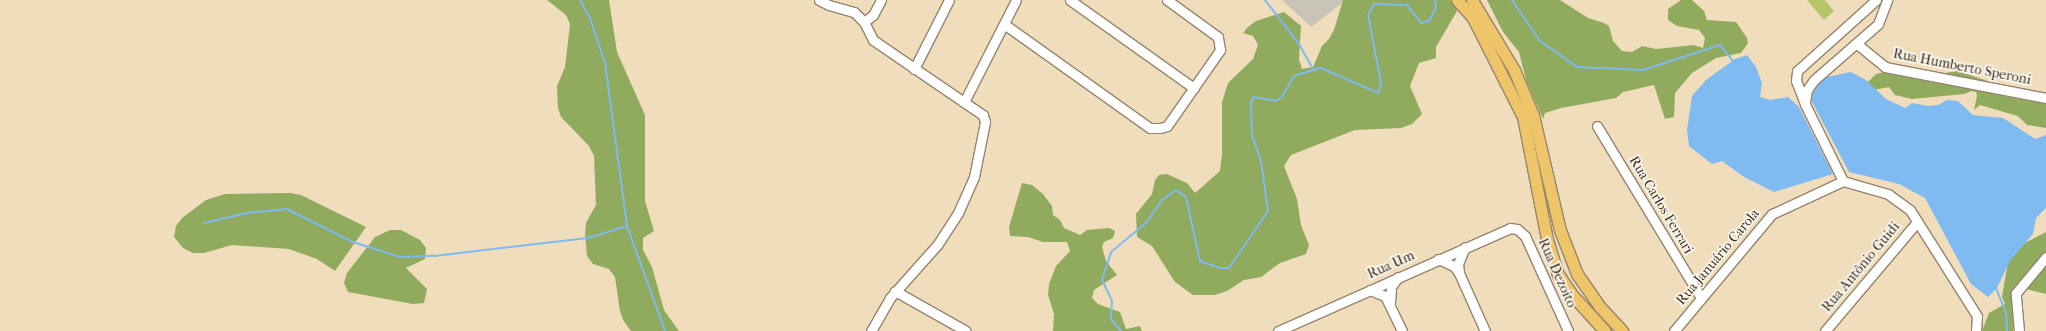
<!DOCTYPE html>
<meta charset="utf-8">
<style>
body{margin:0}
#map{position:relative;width:2046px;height:331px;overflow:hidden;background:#f0ddbc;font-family:"IM FELL French Canon",serif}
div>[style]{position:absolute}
.industrial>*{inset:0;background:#c8c4b8}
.green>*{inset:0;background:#b5c669}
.forest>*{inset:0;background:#90ab5d}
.water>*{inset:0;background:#7fbaf1}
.stream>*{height:2px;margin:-1px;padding:0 1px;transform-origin:1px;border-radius:1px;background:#7fbaf1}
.roads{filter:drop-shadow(1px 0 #96846d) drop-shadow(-1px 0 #96846d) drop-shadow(0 1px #96846d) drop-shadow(0 -1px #96846d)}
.minor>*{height:9px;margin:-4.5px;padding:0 4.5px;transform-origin:4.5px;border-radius:4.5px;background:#fff}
.major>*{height:11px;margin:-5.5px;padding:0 5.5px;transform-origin:5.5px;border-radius:5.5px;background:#eec569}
span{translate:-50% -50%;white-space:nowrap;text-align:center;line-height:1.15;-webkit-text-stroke:3.5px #fbf7ec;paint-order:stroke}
.street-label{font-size:14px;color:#3b2a1e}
</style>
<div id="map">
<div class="industrial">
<div style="clip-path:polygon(1282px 0,1346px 0,1311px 27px)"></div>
</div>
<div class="green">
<div style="clip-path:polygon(1807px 0,1825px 0,1834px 11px,1824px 20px)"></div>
</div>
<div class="forest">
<div style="clip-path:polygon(547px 0,609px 0,617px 52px,645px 115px,645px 201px,654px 231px,643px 238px,643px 250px,652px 267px,664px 310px,679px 331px,631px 331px,623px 320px,620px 311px,615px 277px,609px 269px,593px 264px,587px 256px,585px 234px,586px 223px,596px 205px,594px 156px,589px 146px,561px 117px,558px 108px,557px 86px,565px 67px,570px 24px,566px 15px)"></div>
<div style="clip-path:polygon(1343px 0,1452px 0,1457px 11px,1436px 47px,1436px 58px,1419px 63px,1410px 86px,1422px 114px,1412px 124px,1401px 128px,1355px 130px,1291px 155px,1284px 166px,1297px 199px,1301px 225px,1309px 245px,1306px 254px,1280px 263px,1261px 277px,1244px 280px,1227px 291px,1215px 295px,1193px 295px,1175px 282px,1152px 246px,1137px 237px,1136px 214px,1152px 194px,1155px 180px,1159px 175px,1167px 174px,1187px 183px,1195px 193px,1220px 171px,1222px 155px,1222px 102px,1228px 83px,1253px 59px,1258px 45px,1253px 36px,1243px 33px,1248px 27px,1256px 21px,1284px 12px,1301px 26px,1299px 59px,1302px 69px,1313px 67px,1322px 46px,1329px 39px,1334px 30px)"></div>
<div style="clip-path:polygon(1487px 0,1560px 0,1588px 18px,1604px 23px,1609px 26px,1613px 41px,1622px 51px,1632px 52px,1642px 46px,1656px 49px,1694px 45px,1703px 48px,1705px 38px,1699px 30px,1677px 26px,1668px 20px,1668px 9px,1681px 0,1692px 0,1704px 11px,1707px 20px,1736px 22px,1747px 38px,1748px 43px,1741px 53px,1716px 58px,1692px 73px,1675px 93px,1674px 117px,1665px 119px,1654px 85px,1623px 92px,1616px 98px,1561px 108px,1545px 113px,1543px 119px,1526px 80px,1519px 52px,1503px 32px)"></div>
<div style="clip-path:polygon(1894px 70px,1939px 74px,1957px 71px,1985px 80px,2014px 98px,2046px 104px,2046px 128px,2027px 125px,2018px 116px,1980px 105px,1974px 110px,1977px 96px,1976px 92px,1972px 91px,1964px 94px,1912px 99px,1895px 95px,1889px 87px,1873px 90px,1867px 83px,1876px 74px)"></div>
<div style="clip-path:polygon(1022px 183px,1032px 185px,1043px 194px,1052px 206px,1053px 215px,1060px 220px,1064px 228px,1080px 235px,1087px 230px,1109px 228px,1115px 231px,1113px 238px,1104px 242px,1102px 247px,1106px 261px,1117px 275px,1094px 290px,1092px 298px,1098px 304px,1120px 312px,1126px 329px,1140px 326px,1142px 331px,1053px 331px,1054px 314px,1048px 295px,1049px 284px,1056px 266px,1070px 251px,1067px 242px,1043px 242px,1028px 237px,1010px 236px,1009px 227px)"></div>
<div style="clip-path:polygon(290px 193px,301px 195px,366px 227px,335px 271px,317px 259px,289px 249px,232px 245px,204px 253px,193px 253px,183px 248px,174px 237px,176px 226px,182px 218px,206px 200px,225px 194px)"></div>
<div style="clip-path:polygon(390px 230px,401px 230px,420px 240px,426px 248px,425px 259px,406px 268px,427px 289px,424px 303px,413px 304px,348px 292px,344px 283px,347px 273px,375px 237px)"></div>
<div style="clip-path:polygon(2046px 232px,2046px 294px,2022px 288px,2013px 308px,2013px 331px,1982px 331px,1989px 313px,2005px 304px,2002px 297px,2008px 262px,2019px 246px)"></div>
</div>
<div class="water">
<div style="clip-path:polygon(1747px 55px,1756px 67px,1762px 83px,1760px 97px,1770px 100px,1788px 97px,1799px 107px,1833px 174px,1774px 192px,1744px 177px,1722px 161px,1712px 164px,1689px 146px,1687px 130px,1692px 96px,1706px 80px,1735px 59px)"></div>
<div style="clip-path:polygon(1851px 72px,1866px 80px,1886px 99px,1905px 108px,1912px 103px,1928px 106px,1938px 105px,1947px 100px,1958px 101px,1973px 115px,2003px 118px,2035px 139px,2046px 135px,2046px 208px,2036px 218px,2033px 234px,2010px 261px,1997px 288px,1988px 297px,1971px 284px,1925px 198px,1899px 184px,1849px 172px,1810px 98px,1822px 78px)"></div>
</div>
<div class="stream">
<div style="left:580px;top:0;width:18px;rotate:61deg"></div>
<div style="left:589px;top:16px;width:50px;rotate:71.2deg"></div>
<div style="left:605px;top:63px;width:164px;rotate:82.3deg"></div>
<div style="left:627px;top:226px;width:112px;rotate:70.1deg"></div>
<div style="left:1265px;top:0;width:56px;rotate:52.3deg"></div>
<div style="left:1299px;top:44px;width:29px;rotate:61deg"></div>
<div style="left:1512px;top:0;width:50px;rotate:55.7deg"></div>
<div style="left:1540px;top:41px;width:45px;rotate:35.1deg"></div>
<div style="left:1577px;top:67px;width:66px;rotate:2.6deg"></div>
<div style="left:1643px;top:70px;width:81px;rotate:-18deg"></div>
<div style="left:1720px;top:45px;width:22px;rotate:51deg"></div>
<div style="left:204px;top:223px;width:44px;rotate:-13.1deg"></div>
<div style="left:247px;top:213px;width:40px;rotate:-5.7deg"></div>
<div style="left:287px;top:209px;width:74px;rotate:26.6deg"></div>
<div style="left:353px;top:242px;width:49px;rotate:17.7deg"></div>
<div style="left:400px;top:257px;width:34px;rotate:-2deg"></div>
<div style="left:434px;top:256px;width:155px;rotate:-6.7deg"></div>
<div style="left:588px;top:238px;width:41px;rotate:-17.1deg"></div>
<div style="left:1996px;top:288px;width:27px;rotate:68deg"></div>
<div style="left:2006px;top:313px;width:18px;rotate:87deg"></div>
<div style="left:1121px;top:331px;width:16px;rotate:-130deg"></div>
<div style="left:1111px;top:319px;width:18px;rotate:-87deg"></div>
<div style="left:1112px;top:301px;width:23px;rotate:-115deg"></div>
<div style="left:1102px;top:280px;width:29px;rotate:-72deg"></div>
<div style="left:1111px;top:252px;width:45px;rotate:-39.6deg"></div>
<div style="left:1146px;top:223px;width:28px;rotate:-55deg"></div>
<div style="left:1162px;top:200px;width:17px;rotate:-36deg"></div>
<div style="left:1176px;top:190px;width:12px;rotate:35deg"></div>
<div style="left:1186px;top:197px;width:66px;rotate:77.7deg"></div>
<div style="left:1200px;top:261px;width:21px;rotate:19deg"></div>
<div style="left:1220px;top:268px;width:9px"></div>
<div style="left:1229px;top:268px;width:69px;rotate:-55.6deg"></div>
<div style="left:1268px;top:211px;width:50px;rotate:-98deg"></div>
<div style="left:1261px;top:161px;width:28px;rotate:-109deg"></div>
<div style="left:1252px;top:135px;width:33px;rotate:-92deg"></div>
<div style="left:1251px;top:102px;width:6px;rotate:-59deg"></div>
<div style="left:1254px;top:97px;width:22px;rotate:10deg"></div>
<div style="left:1276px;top:101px;width:7px;rotate:-34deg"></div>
<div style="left:1282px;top:97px;width:24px;rotate:-60deg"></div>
<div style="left:1294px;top:76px;width:28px;rotate:-17deg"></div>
<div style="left:1321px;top:68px;width:62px;rotate:23.7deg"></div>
<div style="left:1378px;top:93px;width:10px;rotate:-73deg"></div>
<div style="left:1381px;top:83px;width:69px;rotate:-100.8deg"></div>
<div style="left:1368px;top:15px;width:13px;rotate:-61deg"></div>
<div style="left:1374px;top:4px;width:33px;rotate:2deg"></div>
<div style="left:1407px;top:5px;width:23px;rotate:52deg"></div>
<div style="left:1421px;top:23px;width:8px;rotate:-14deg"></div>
<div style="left:1429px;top:21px;width:15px;rotate:-62deg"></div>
<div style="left:1436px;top:8px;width:8px;rotate:-97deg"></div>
</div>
<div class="roads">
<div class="minor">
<div style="left:819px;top:0;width:11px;rotate:27deg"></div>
<div style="left:829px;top:5px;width:26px;rotate:16deg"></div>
<div style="left:854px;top:12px;width:14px;rotate:45deg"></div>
<div style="left:864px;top:22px;width:20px;rotate:63deg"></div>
<div style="left:873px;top:40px;width:133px;rotate:34.3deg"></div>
<div style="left:983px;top:115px;width:7px;rotate:74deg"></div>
<div style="left:985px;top:122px;width:56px;rotate:101.3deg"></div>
<div style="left:974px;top:177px;width:39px;rotate:114deg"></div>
<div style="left:958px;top:213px;width:38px;rotate:123deg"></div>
<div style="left:937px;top:245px;width:71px;rotate:131.6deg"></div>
<div style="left:890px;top:298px;width:38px;rotate:120deg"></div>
<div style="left:1070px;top:0;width:152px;rotate:35.4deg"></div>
<div style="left:864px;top:22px;width:11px;rotate:-38deg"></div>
<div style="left:873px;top:15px;width:17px;rotate:-62deg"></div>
<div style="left:1004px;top:24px;width:179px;rotate:35.5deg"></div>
<div style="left:1150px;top:128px;width:10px"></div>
<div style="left:1160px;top:128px;width:7px;rotate:-16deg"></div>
<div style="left:1167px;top:126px;width:93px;rotate:-55.1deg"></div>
<div style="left:1220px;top:50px;width:13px;rotate:-99deg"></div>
<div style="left:1218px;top:37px;width:63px;rotate:-144deg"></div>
<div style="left:1857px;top:44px;width:36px;rotate:39deg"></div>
<div style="left:1885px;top:67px;width:164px;rotate:10.9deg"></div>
<div style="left:914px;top:69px;width:77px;rotate:-63.1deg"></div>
<div style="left:964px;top:102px;width:114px;rotate:-63deg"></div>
<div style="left:1805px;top:102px;width:12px;rotate:-81deg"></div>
<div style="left:1807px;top:90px;width:12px;rotate:-55deg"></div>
<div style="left:1814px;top:80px;width:85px;rotate:-41.2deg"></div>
<div style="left:1878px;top:24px;width:26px;rotate:-69deg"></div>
<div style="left:1597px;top:126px;width:201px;rotate:58.8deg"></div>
<div style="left:1843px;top:181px;width:86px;rotate:-116.3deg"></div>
<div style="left:1805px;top:104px;width:25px;rotate:-111deg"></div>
<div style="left:1796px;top:81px;width:10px;rotate:-84deg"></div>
<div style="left:1797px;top:71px;width:106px;rotate:-41.9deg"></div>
<div style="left:1438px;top:259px;width:17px;rotate:24deg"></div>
<div style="left:1454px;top:266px;width:9px;rotate:54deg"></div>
<div style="left:1459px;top:273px;width:64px;rotate:65.9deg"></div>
<div style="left:1459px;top:273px;width:9px;rotate:-96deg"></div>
<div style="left:1458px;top:264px;width:18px;rotate:-68deg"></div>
<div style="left:1370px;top:290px;width:16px;rotate:22deg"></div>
<div style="left:1385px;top:296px;width:39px;rotate:64deg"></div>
<div style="left:895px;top:291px;width:81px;rotate:29.4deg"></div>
<div style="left:1390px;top:303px;width:16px;rotate:-86deg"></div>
<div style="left:1391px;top:287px;width:12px;rotate:-55deg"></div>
<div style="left:1278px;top:331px;width:254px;rotate:-23.9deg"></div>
<div style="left:1510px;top:228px;width:7px;rotate:8deg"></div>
<div style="left:1517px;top:229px;width:11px;rotate:41deg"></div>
<div style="left:1525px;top:236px;width:104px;rotate:65.6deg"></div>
<div style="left:1674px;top:331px;width:153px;rotate:-50.1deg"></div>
<div style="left:1772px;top:214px;width:78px;rotate:-24.9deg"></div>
<div style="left:1843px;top:181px;width:47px;rotate:16.1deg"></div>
<div style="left:1888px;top:194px;width:27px;rotate:36deg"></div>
<div style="left:1910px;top:210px;width:125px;rotate:57.7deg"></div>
<div style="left:1977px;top:316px;width:15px;rotate:94deg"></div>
<div style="left:1825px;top:331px;width:143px;rotate:-49.8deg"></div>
<div style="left:2019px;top:331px;width:38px;rotate:-95deg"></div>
<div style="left:2016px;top:293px;width:47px;rotate:-50.2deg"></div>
</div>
<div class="major">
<div style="left:1457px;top:0;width:24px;rotate:48deg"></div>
<div style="left:1473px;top:18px;width:111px;rotate:63.2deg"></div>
<div style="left:1523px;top:117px;width:124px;rotate:78.9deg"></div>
<div style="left:1547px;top:239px;width:37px;rotate:73deg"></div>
<div style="left:1558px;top:274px;width:27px;rotate:56deg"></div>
<div style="left:1573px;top:296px;width:47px;rotate:47.6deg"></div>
<div style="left:1472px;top:0;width:82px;rotate:59deg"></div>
<div style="left:1514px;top:70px;width:49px;rotate:67.1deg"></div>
<div style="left:1533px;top:115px;width:118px;rotate:76.8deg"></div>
<div style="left:1560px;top:230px;width:47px;rotate:68.9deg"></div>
<div style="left:1577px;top:274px;width:40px;rotate:55.1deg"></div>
<div style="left:1600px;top:307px;width:33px;rotate:47deg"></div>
</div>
</div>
<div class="street-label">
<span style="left:1962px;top:67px;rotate:11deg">Rua Humberto Speroni</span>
<span style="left:1661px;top:205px;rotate:59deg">Rua Carlos Ferrari</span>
<span style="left:1718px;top:257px;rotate:-50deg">Rua Januário Carola</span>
<span style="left:1391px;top:265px;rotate:-24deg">Rua Um</span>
<span style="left:1861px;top:267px;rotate:-50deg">Rua Antônio Guidi</span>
<span style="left:1557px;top:273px;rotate:66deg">Rua Dezoito</span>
</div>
</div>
